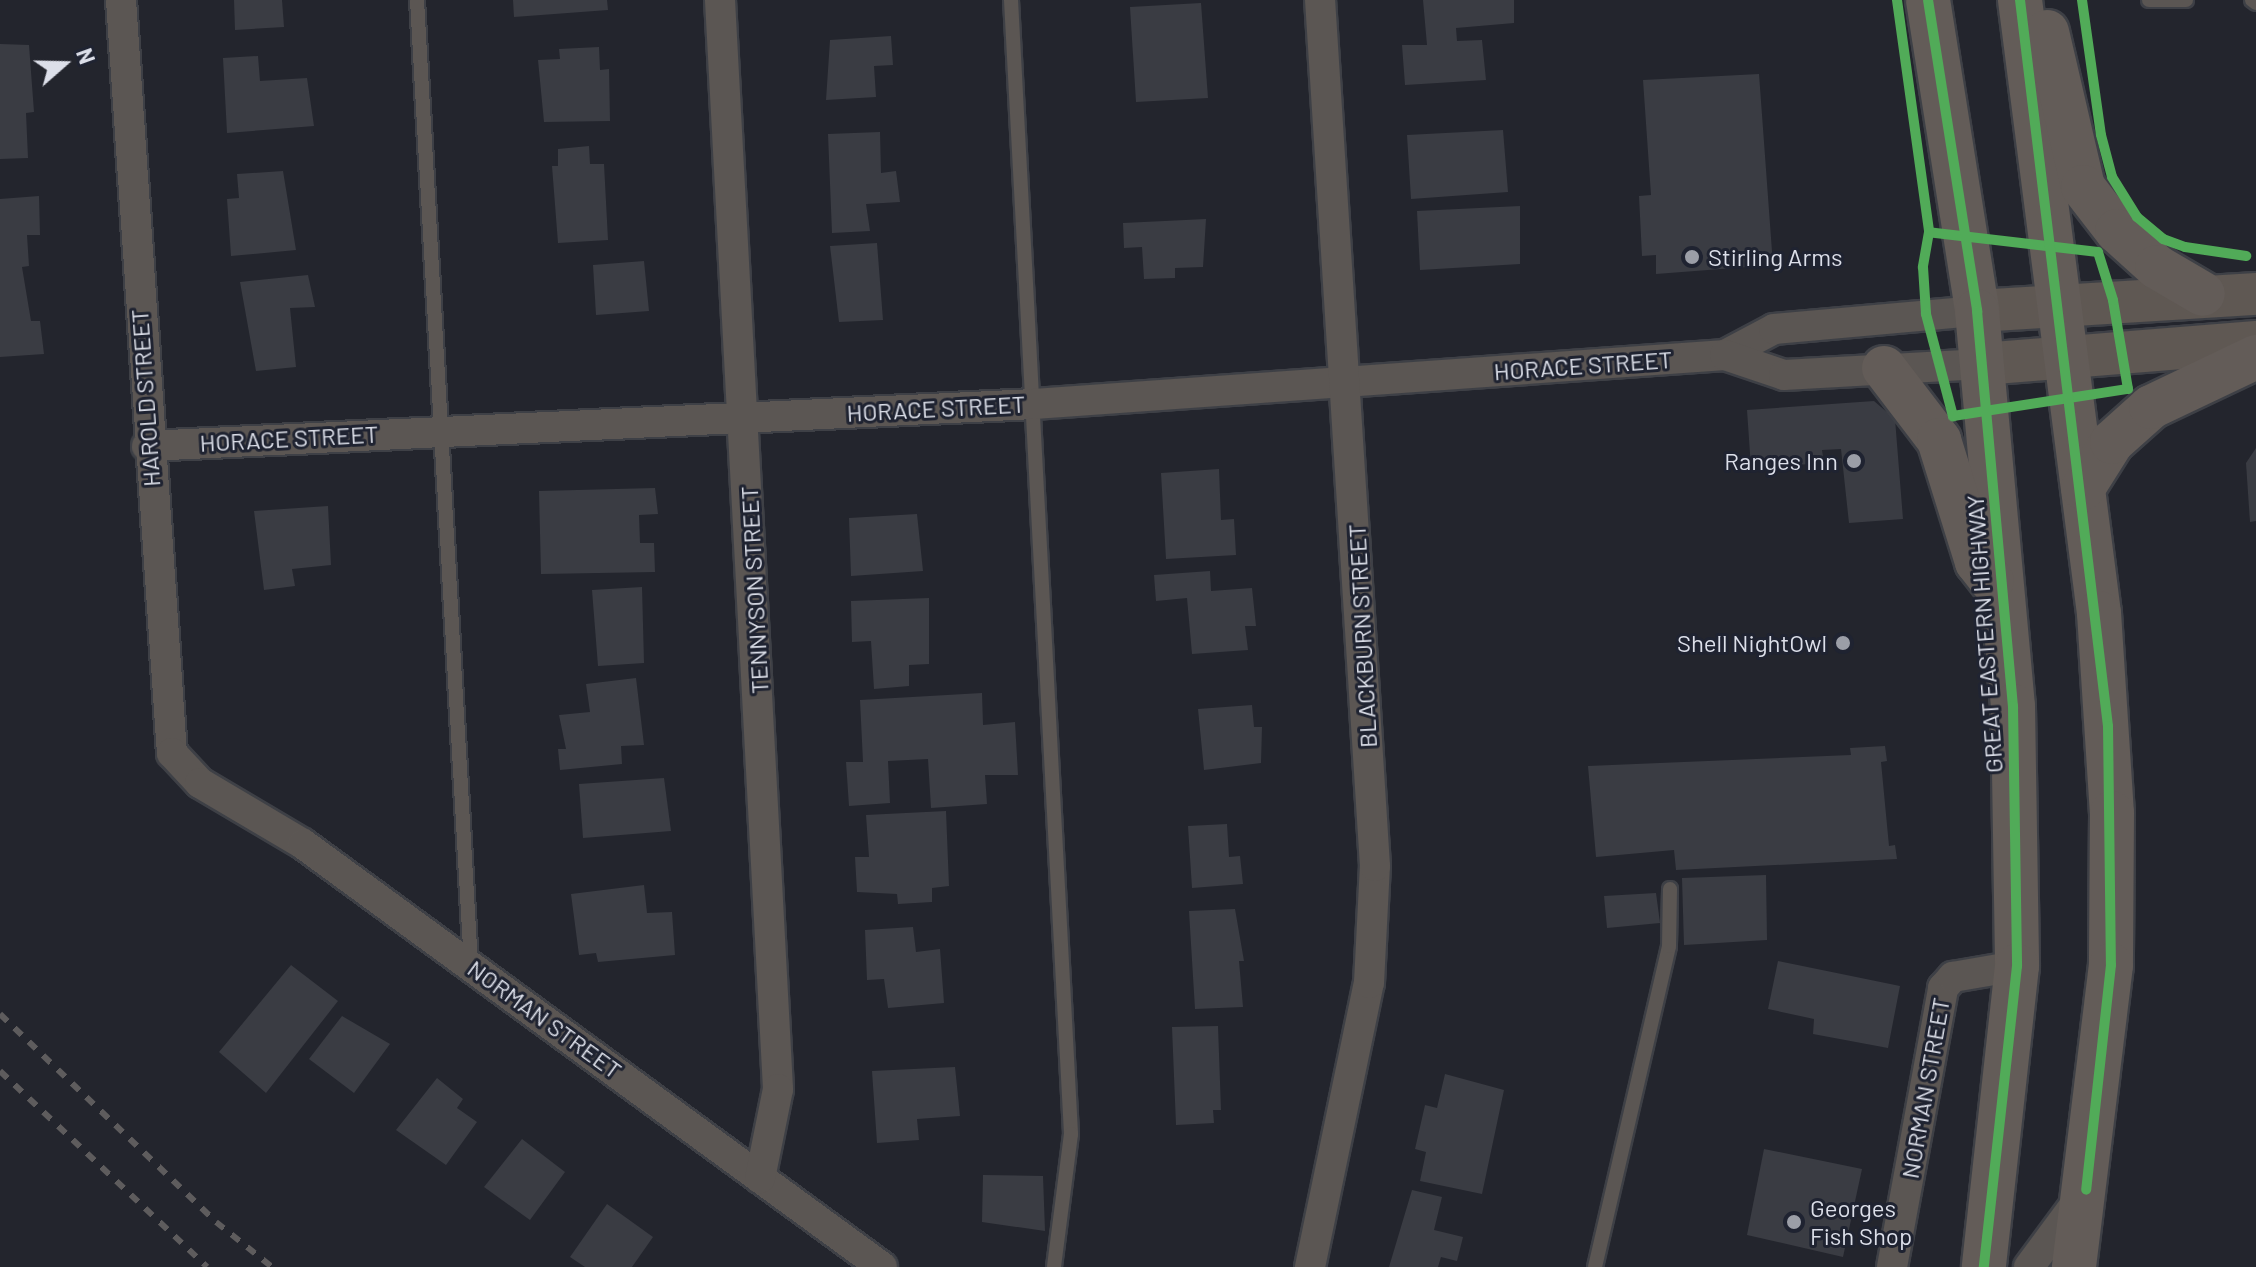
<!DOCTYPE html>
<style>
body{margin:0}
#map{position:relative;width:2256px;height:1267px;overflow:hidden;background:#23252d;font-family:Barlow,sans-serif}
div>[style]{position:absolute}
.building>*{inset:0;background:#3a3c43}
.roads{filter:drop-shadow(2px 0 #3e4046) drop-shadow(-2px 0 #3e4046) drop-shadow(0 2px #3e4046) drop-shadow(0 -2px #3e4046)}
.lane>*{height:14px;margin:-7px;padding:0 7px;transform-origin:7px;border-radius:7px;background:#5b5653}
.street>*{height:30px;margin:-15px;padding:0 15px;transform-origin:15px;border-radius:15px;background:#5b5653}
.secondary>*{height:42px;margin:-21px;padding:0 21px;transform-origin:21px;border-radius:21px;background:#5f5853}
.highway>*{height:44px;margin:-22px;padding:0 22px;transform-origin:22px;border-radius:22px;background:#635c58}
.rail>*{height:6px;margin-top:-3px;transform-origin:0;background:repeating-linear-gradient(90deg,#5e5c5d 0 10px,transparent 0 20px)}
.cycleway>*{height:10px;margin:-5px;padding:0 5px;transform-origin:5px;border-radius:5px;background:#51ab58}
.dots>*{width:22px;height:22px;translate:-50% -50%;box-sizing:border-box;border:4px solid #1f2331;border-radius:50%}
span{translate:-50% -50%;white-space:nowrap;text-align:center;line-height:1.15;-webkit-text-stroke:6px #1f2331;paint-order:stroke}
.poi-label{font-size:24px;color:#dcdfe9}
.left{translate:0 -50%;text-align:left}
.right{translate:-100% -50%;text-align:right}
.street-label{font-size:24px;color:#dcdfe9}
.north{position:absolute;left:24px;top:24px;width:80px;height:80px;-webkit-text-stroke:6px #1f2331;paint-order:stroke;rotate:70deg;font-size:22px;font-weight:700;line-height:32px;text-align:center;color:#dcdfe9}
.north::after{content:'';display:block;margin:auto;width:28px;height:36px;background:#dcdfe9;clip-path:polygon(50% 0,100% 100%,50% 72%,0 100%)}
</style>
<div id="map">
<div class="building">
<div style="clip-path:polygon(234px 0,282px 0,284px 27px,235px 30px)"></div>
<div style="clip-path:polygon(513px 0,607px 0,608px 10px,514px 17px)"></div>
<div style="clip-path:polygon(1423px 0,1514px 0,1514px 23px,1456px 28px,1457px 41px,1482px 40px,1486px 80px,1405px 85px,1402px 45px,1427px 45px)"></div>
<div style="clip-path:polygon(1201px 3px,1208px 98px,1136px 102px,1130px 7px)"></div>
<div style="clip-path:polygon(891px 36px,893px 65px,874px 66px,876px 97px,826px 100px,830px 40px)"></div>
<div style="clip-path:polygon(0 44px,29px 45px,34px 112px,26px 113px,28px 158px,0 159px)"></div>
<div style="clip-path:polygon(599px 47px,600px 70px,609px 69px,610px 121px,544px 122px,538px 60px,560px 59px,559px 49px)"></div>
<div style="clip-path:polygon(258px 56px,260px 81px,307px 78px,314px 126px,227px 133px,223px 58px)"></div>
<div style="clip-path:polygon(1759px 74px,1773px 265px,1656px 274px,1656px 255px,1642px 256px,1639px 196px,1651px 195px,1643px 80px)"></div>
<div style="clip-path:polygon(1503px 130px,1508px 192px,1411px 199px,1407px 135px)"></div>
<div style="clip-path:polygon(880px 132px,881px 173px,896px 171px,900px 202px,866px 204px,870px 231px,832px 233px,828px 134px)"></div>
<div style="clip-path:polygon(589px 146px,590px 164px,604px 164px,608px 240px,558px 243px,552px 166px,558px 166px,558px 149px)"></div>
<div style="clip-path:polygon(283px 171px,296px 250px,231px 256px,227px 199px,239px 198px,237px 174px)"></div>
<div style="clip-path:polygon(39px 196px,40px 235px,27px 235px,29px 266px,22px 267px,31px 321px,40px 321px,44px 354px,0 357px,0 199px)"></div>
<div style="clip-path:polygon(1520px 206px,1520px 264px,1420px 270px,1417px 211px)"></div>
<div style="clip-path:polygon(1206px 219px,1203px 267px,1175px 268px,1175px 278px,1144px 279px,1142px 247px,1124px 248px,1123px 223px)"></div>
<div style="clip-path:polygon(877px 243px,883px 320px,839px 322px,830px 246px)"></div>
<div style="clip-path:polygon(644px 261px,649px 311px,596px 315px,593px 265px)"></div>
<div style="clip-path:polygon(308px 275px,315px 307px,290px 308px,296px 367px,256px 371px,240px 282px)"></div>
<div style="clip-path:polygon(1874px 401px,1895px 419px,1903px 519px,1849px 523px,1841px 449px,1822px 450px,1824px 463px,1751px 468px,1747px 410px)"></div>
<div style="clip-path:polygon(2256px 448px,2256px 521px,2250px 522px,2246px 463px)"></div>
<div style="clip-path:polygon(1219px 469px,1221px 520px,1234px 519px,1236px 555px,1166px 559px,1161px 473px)"></div>
<div style="clip-path:polygon(655px 488px,658px 514px,639px 515px,640px 543px,654px 543px,655px 572px,541px 574px,539px 491px)"></div>
<div style="clip-path:polygon(328px 506px,331px 565px,292px 569px,295px 586px,264px 590px,254px 511px)"></div>
<div style="clip-path:polygon(917px 514px,923px 571px,851px 576px,849px 518px)"></div>
<div style="clip-path:polygon(1210px 571px,1211px 591px,1252px 588px,1256px 626px,1245px 626px,1248px 650px,1192px 654px,1187px 598px,1156px 601px,1154px 575px)"></div>
<div style="clip-path:polygon(642px 587px,644px 663px,598px 666px,592px 590px)"></div>
<div style="clip-path:polygon(929px 598px,929px 664px,909px 665px,909px 686px,874px 689px,871px 641px,852px 642px,851px 601px)"></div>
<div style="clip-path:polygon(636px 678px,644px 745px,621px 746px,622px 764px,560px 770px,558px 749px,566px 749px,559px 715px,590px 712px,586px 684px)"></div>
<div style="clip-path:polygon(982px 693px,983px 725px,1015px 722px,1018px 775px,985px 775px,987px 804px,931px 808px,928px 759px,888px 761px,890px 803px,849px 806px,846px 762px,863px 762px,860px 700px)"></div>
<div style="clip-path:polygon(1252px 705px,1254px 727px,1262px 727px,1261px 763px,1204px 770px,1198px 709px)"></div>
<div style="clip-path:polygon(1885px 746px,1887px 761px,1881px 762px,1889px 846px,1895px 845px,1897px 859px,1676px 870px,1674px 850px,1596px 857px,1588px 766px,1851px 755px,1850px 748px)"></div>
<div style="clip-path:polygon(664px 778px,671px 831px,583px 838px,579px 784px)"></div>
<div style="clip-path:polygon(946px 811px,949px 886px,932px 888px,932px 902px,898px 904px,897px 894px,857px 892px,855px 857px,869px 857px,866px 815px)"></div>
<div style="clip-path:polygon(1227px 824px,1229px 857px,1240px 856px,1243px 884px,1192px 888px,1188px 826px)"></div>
<div style="clip-path:polygon(1766px 875px,1767px 940px,1684px 945px,1682px 878px)"></div>
<div style="clip-path:polygon(644px 885px,647px 913px,672px 912px,675px 955px,598px 962px,596px 953px,579px 955px,571px 894px)"></div>
<div style="clip-path:polygon(1656px 893px,1660px 923px,1607px 928px,1604px 896px)"></div>
<div style="clip-path:polygon(1235px 909px,1244px 961px,1239px 961px,1243px 1007px,1195px 1009px,1189px 911px)"></div>
<div style="clip-path:polygon(913px 927px,916px 952px,940px 949px,944px 1003px,888px 1008px,884px 979px,867px 980px,865px 930px)"></div>
<div style="clip-path:polygon(1778px 961px,1900px 986px,1888px 1048px,1813px 1034px,1814px 1019px,1768px 1009px)"></div>
<div style="clip-path:polygon(291px 965px,338px 1001px,266px 1093px,219px 1052px)"></div>
<div style="clip-path:polygon(342px 1016px,390px 1044px,354px 1093px,309px 1059px)"></div>
<div style="clip-path:polygon(1218px 1026px,1221px 1110px,1213px 1110px,1214px 1123px,1176px 1125px,1172px 1027px)"></div>
<div style="clip-path:polygon(955px 1067px,960px 1116px,917px 1119px,919px 1140px,877px 1143px,872px 1071px)"></div>
<div style="clip-path:polygon(1445px 1074px,1504px 1090px,1482px 1194px,1420px 1181px,1426px 1152px,1415px 1149px,1425px 1105px,1437px 1108px)"></div>
<div style="clip-path:polygon(437px 1078px,463px 1099px,457px 1108px,477px 1122px,446px 1165px,396px 1130px)"></div>
<div style="clip-path:polygon(522px 1139px,565px 1172px,530px 1220px,484px 1187px)"></div>
<div style="clip-path:polygon(1764px 1149px,1862px 1169px,1843px 1257px,1747px 1235px)"></div>
<div style="clip-path:polygon(983px 1175px,1043px 1176px,1045px 1231px,982px 1222px)"></div>
<div style="clip-path:polygon(1412px 1190px,1442px 1197px,1434px 1230px,1463px 1237px,1457px 1261px,1441px 1257px,1438px 1267px,1389px 1267px)"></div>
<div style="clip-path:polygon(607px 1204px,653px 1237px,632px 1267px,585px 1267px,570px 1257px)"></div>
</div>
<div class="roads">
<div class="lane">
<div style="left:417px;top:0;width:967px;rotate:86.8deg"></div>
<div style="left:1011px;top:0;width:1136px;rotate:86.97deg"></div>
<div style="left:1071px;top:1134px;width:134px;rotate:97.3deg"></div>
<div style="left:2149px;top:0;width:37px"></div>
<div style="left:2252px;top:0;width:5px;rotate:37deg"></div>
<div style="left:1595px;top:1267px;width:329px;rotate:-77deg"></div>
<div style="left:1669px;top:946px;width:57px;rotate:-89deg"></div>
</div>
<div class="street">
<div style="left:121px;top:0;width:755px;rotate:86.13deg"></div>
<div style="left:172px;top:753px;width:41px;rotate:47deg"></div>
<div style="left:200px;top:783px;width:120px;rotate:30.6deg"></div>
<div style="left:303px;top:844px;width:717px;rotate:36.15deg"></div>
<div style="left:720px;top:0;width:1091px;rotate:86.95deg"></div>
<div style="left:778px;top:1089px;width:91px;rotate:101.4deg"></div>
<div style="left:1725px;top:355px;width:55px;rotate:-28deg"></div>
<div style="left:1774px;top:329px;width:204px;rotate:-5.1deg"></div>
<div style="left:147px;top:446px;width:888px;rotate:-2.71deg"></div>
<div style="left:1034px;top:404px;width:693px;rotate:-4.06deg"></div>
<div style="left:1725px;top:355px;width:62px;rotate:18.7deg"></div>
<div style="left:1784px;top:375px;width:198px;rotate:-3.2deg"></div>
<div style="left:1310px;top:1267px;width:290px;rotate:-78.3deg"></div>
<div style="left:1369px;top:983px;width:117px;rotate:-87.1deg"></div>
<div style="left:1375px;top:866px;width:868px;rotate:-93.63deg"></div>
<div style="left:1892px;top:1267px;width:284px;rotate:-79.6deg"></div>
<div style="left:1943px;top:988px;width:15px;rotate:-48deg"></div>
<div style="left:1953px;top:977px;width:65px;rotate:-9.8deg"></div>
<div style="left:2029px;top:1267px;width:86px;rotate:-53.5deg"></div>
</div>
<div class="secondary">
<div style="left:1977px;top:311px;width:280px;rotate:-3.5deg"></div>
<div style="left:1982px;top:364px;width:275px;rotate:-4.6deg"></div>
</div>
<div class="highway">
<div style="left:1928px;top:0;width:315px;rotate:81deg"></div>
<div style="left:1977px;top:311px;width:397px;rotate:84.8deg"></div>
<div style="left:2013px;top:706px;width:260px;rotate:89.1deg"></div>
<div style="left:2017px;top:966px;width:303px;rotate:96.3deg"></div>
<div style="left:2020px;top:0;width:618px;rotate:82.66deg"></div>
<div style="left:2099px;top:613px;width:200px;rotate:86.3deg"></div>
<div style="left:2112px;top:813px;width:152px;rotate:90.4deg"></div>
<div style="left:2111px;top:965px;width:304px;rotate:97deg"></div>
<div style="left:2047px;top:32px;width:159px;rotate:76.9deg"></div>
<div style="left:2083px;top:187px;width:56px;rotate:52.3deg"></div>
<div style="left:2117px;top:231px;width:54px;rotate:42deg"></div>
<div style="left:2157px;top:267px;width:53px;rotate:30.4deg"></div>
<div style="left:1884px;top:368px;width:91px;rotate:52.6deg"></div>
<div style="left:1939px;top:440px;width:128px;rotate:72.7deg"></div>
<div style="left:1977px;top:562px;width:24px;rotate:52deg"></div>
<div style="left:2083px;top:488px;width:54px;rotate:-57.8deg"></div>
<div style="left:2112px;top:442px;width:52px;rotate:-41.9deg"></div>
<div style="left:2151px;top:407px;width:116px;rotate:-25.5deg"></div>
</div>
</div>
<div class="rail">
<div style="left:0;top:1014px;width:300px;rotate:43.9deg"></div>
<div style="left:216px;top:1222px;width:72px;rotate:38.8deg"></div>
<div style="left:0;top:1071px;width:285px;rotate:43.4deg"></div>
</div>
<div class="cycleway">
<div style="left:1897px;top:0;width:234px;rotate:82.1deg"></div>
<div style="left:1929px;top:232px;width:36px;rotate:100deg"></div>
<div style="left:1923px;top:267px;width:47px;rotate:86.3deg"></div>
<div style="left:1926px;top:314px;width:106px;rotate:75.2deg"></div>
<div style="left:1953px;top:416px;width:177px;rotate:-8.8deg"></div>
<div style="left:2128px;top:389px;width:90px;rotate:-99.6deg"></div>
<div style="left:2113px;top:300px;width:50px;rotate:-107.4deg"></div>
<div style="left:2098px;top:252px;width:170px;rotate:-173.3deg"></div>
<div style="left:1928px;top:0;width:315px;rotate:81deg"></div>
<div style="left:1977px;top:311px;width:397px;rotate:84.8deg"></div>
<div style="left:2013px;top:706px;width:260px;rotate:89.1deg"></div>
<div style="left:2017px;top:966px;width:303px;rotate:96.3deg"></div>
<div style="left:2020px;top:0;width:731px;rotate:83.09deg"></div>
<div style="left:2108px;top:726px;width:239px;rotate:89.3deg"></div>
<div style="left:2111px;top:965px;width:226px;rotate:96.3deg"></div>
<div style="left:2082px;top:0;width:136px;rotate:82deg"></div>
<div style="left:2101px;top:135px;width:43px;rotate:75.3deg"></div>
<div style="left:2112px;top:177px;width:47px;rotate:58deg"></div>
<div style="left:2137px;top:217px;width:34px;rotate:40deg"></div>
<div style="left:2163px;top:239px;width:23px;rotate:20deg"></div>
<div style="left:2185px;top:247px;width:62px;rotate:8.4deg"></div>
</div>
<div class="dots">
<div style="left:1692px;top:257px;background:#9b9ea7"></div>
<div style="left:1854px;top:461px;background:#9b9ea7"></div>
<div style="left:1843px;top:643px;background:#9b9ea7"></div>
<div style="left:1794px;top:1222px;background:#9b9ea7"></div>
</div>
<div class="poi-label">
<span class="left" style="left:1708px;top:257px">Stirling Arms</span>
<span class="right" style="left:1838px;top:461px">Ranges Inn</span>
<span class="right" style="left:1827px;top:643px">Shell NightOwl</span>
<span class="left" style="left:1810px;top:1222px">Georges<br>Fish Shop</span>
</div>
<div class="street-label">
<span style="left:1583px;top:365px;rotate:-4deg">HORACE STREET</span>
<span style="left:145px;top:398px;rotate:-94deg">HAROLD STREET</span>
<span style="left:936px;top:408px;rotate:-3deg">HORACE STREET</span>
<span style="left:289px;top:438px;rotate:-3deg">HORACE STREET</span>
<span style="left:754px;top:590px;rotate:-93deg">TENNYSON STREET</span>
<span style="left:1984px;top:634px;rotate:-94deg">GREAT EASTERN HIGHWAY</span>
<span style="left:1362px;top:636px;rotate:-93deg">BLACKBURN STREET</span>
<span style="left:545px;top:1019px;rotate:36deg">NORMAN STREET</span>
<span style="left:1925px;top:1088px;rotate:-80deg">NORMAN STREET</span>
</div>
<div class="north">N</div>
</div>
